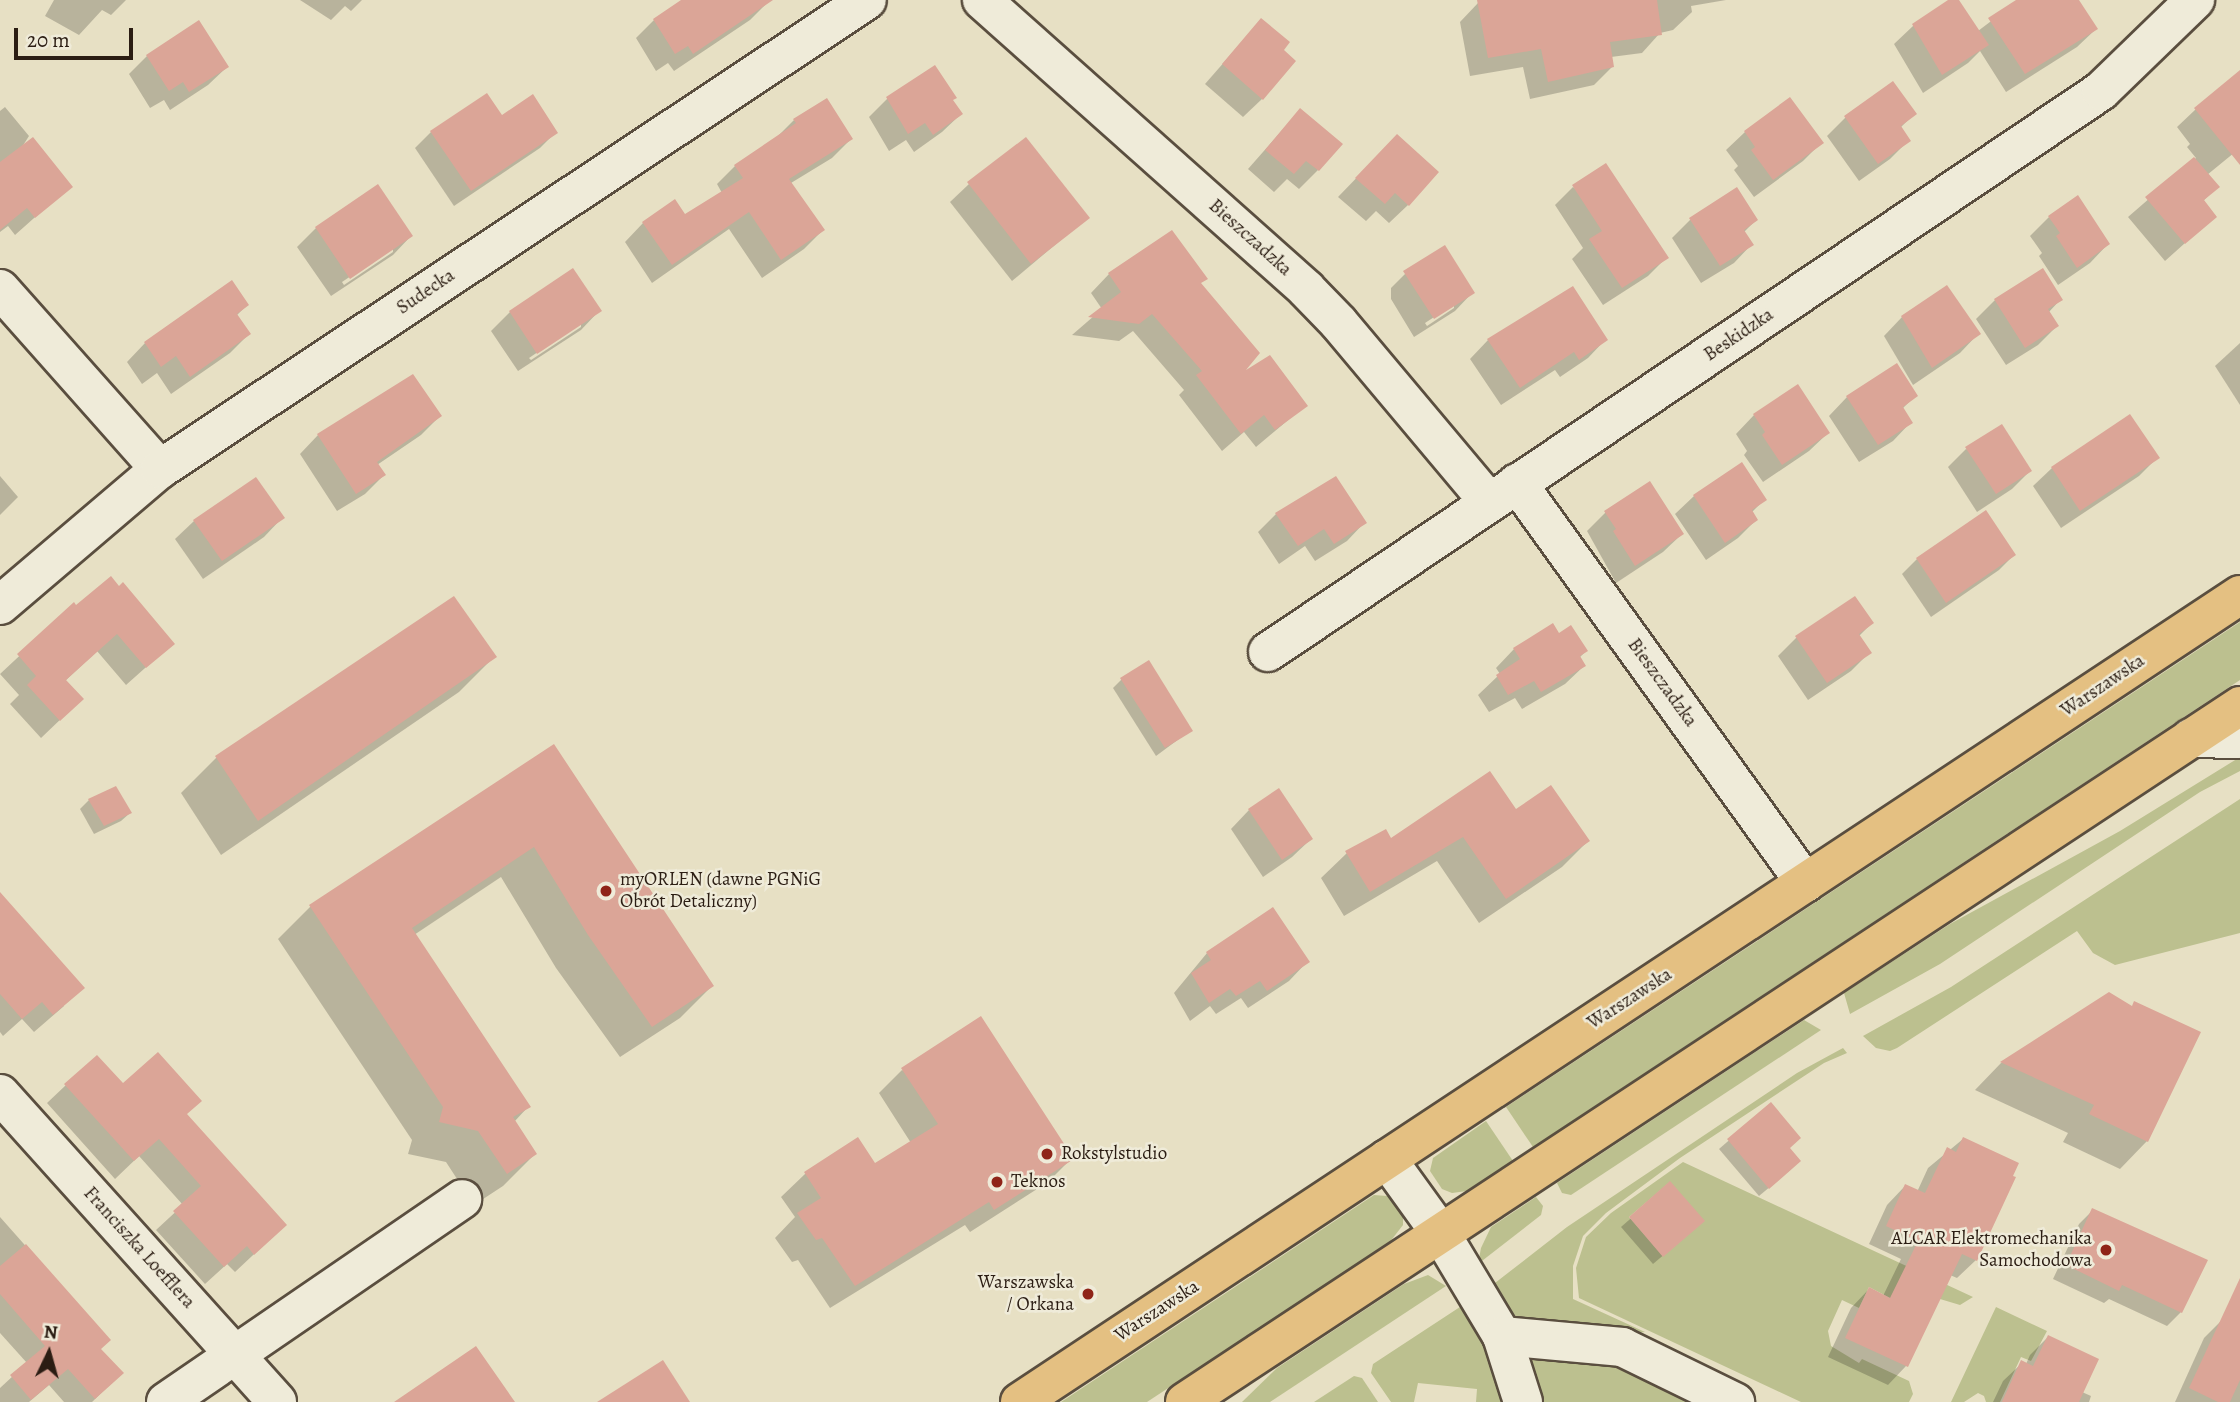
<!DOCTYPE html>
<meta charset="utf-8">
<style>
body{margin:0}
#map{position:relative;width:2240px;height:1402px;overflow:hidden;background:#e7e0c4;font-family:Alegreya,serif}
div>[style]{position:absolute}
.green>*{inset:0;background:#bcc08f}
.shadow>*{inset:0;background:#0003}
.building>*{inset:0;background:#dba597}
.roads{filter:drop-shadow(2px 0 #5a4e3f) drop-shadow(-2px 0 #5a4e3f) drop-shadow(0 2px #5a4e3f) drop-shadow(0 -2px #5a4e3f)}
.minor>*{height:38px;margin:-19px;padding:0 19px;transform-origin:19px;border-radius:19px;background:#efebd9}
.major>*{height:38px;margin:-19px;padding:0 19px;transform-origin:19px;border-radius:19px;background:#e4c082}
.dots>*{width:19px;height:19px;translate:-50% -50%;box-sizing:border-box;border:4px solid #efebd9;border-radius:50%}
span{translate:-50% -50%;white-space:nowrap;text-align:center;line-height:1.15;-webkit-text-stroke:5px #efebd9;paint-order:stroke}
.street-label{font-size:19px;color:#2b1d13}
.poi-label{font-size:19px;color:#2b1d13}
.left{translate:0 -50%;text-align:left}
.right{translate:-100% -50%;text-align:right}
.north{position:absolute;left:14px;top:1318px;width:70px;height:70px;-webkit-text-stroke:5px #efebd9;paint-order:stroke;rotate:5deg;font-size:19px;font-weight:700;line-height:28px;text-align:center;color:#2b1d13}
.north::after{content:'';display:block;margin:auto;width:24px;height:32px;background:#2b1d13;clip-path:polygon(50% 0,100% 100%,50% 72%,0 100%)}
.scale{position:absolute;left:14px;top:28px;width:119px;height:32px;box-sizing:border-box;border:4px solid #2b1d13;border-top:0;padding-left:9px;font-size:21px;line-height:24px;white-space:nowrap;color:#2b1d13;-webkit-text-stroke:5px #efebd9;paint-order:stroke}
</style>
<div id="map">
<div class="green">
<div style="clip-path:polygon(2240px 622px,2240px 680px,1533px 1147px,1506px 1107px)"></div>
<div style="clip-path:polygon(2240px 757px,2240px 771px,2200px 792px,1940px 964px,1850px 1014px,1844px 993px,1950px 924px,2120px 831px)"></div>
<div style="clip-path:polygon(2240px 799px,2240px 933px,2115px 965px,2093px 953px,2077px 931px,1897px 1048px,1890px 1051px,1876px 1048px,1863px 1036px,1951px 987px)"></div>
<div style="clip-path:polygon(1804px 1020px,1821px 1030px,1571px 1195px,1562px 1193px,1557px 1183px)"></div>
<div style="clip-path:polygon(1843px 1048px,1847px 1053px,1824px 1063px,1680px 1158px,1606px 1213px,1583px 1236px,1573px 1266px,1573px 1299px,1645px 1332px,1610px 1336px,1503px 1313px,1486px 1290px,1567px 1227px,1797px 1073px)"></div>
<div style="clip-path:polygon(1486px 1121px,1513px 1161px,1467px 1191px,1452px 1193px,1442px 1189px,1430px 1171px,1433px 1158px)"></div>
<div style="clip-path:polygon(evenodd,1683px 1162px,1973px 1297px,1960px 1305px,1940px 1299px,1890px 1298px,1869px 1287px,1859px 1308px,1842px 1300px,1828px 1331px,1831px 1346px,1859px 1363px,1862px 1359px,1909px 1381px,1913px 1394px,1909px 1402px,1801px 1402px,1579px 1298px,1576px 1268px,1586px 1237px,1611px 1213px,1683px 1162px,1670px 1182px,1663px 1256px,1629px 1217px,1670px 1182px)"></div>
<div style="clip-path:polygon(1374px 1195px,1387px 1196px,1397px 1202px,1403px 1215px,1403px 1225px,1389px 1243px,1147px 1402px,1061px 1402px)"></div>
<div style="clip-path:polygon(1536px 1197px,1543px 1206px,1541px 1215px,1478px 1264px,1481px 1248px,1491px 1227px)"></div>
<div style="clip-path:polygon(1428px 1275px,1446px 1286px,1270px 1402px,1242px 1402px,1277px 1368px,1404px 1284px)"></div>
<div style="clip-path:polygon(1463px 1305px,1488px 1342px,1509px 1402px,1476px 1402px,1477px 1389px,1418px 1383px,1414px 1402px,1391px 1402px,1371px 1373px,1373px 1364px)"></div>
<div style="clip-path:polygon(1996px 1307px,2047px 1331px,2031px 1361px,2021px 1357px,2000px 1402px,1986px 1402px,1984px 1396px,1978px 1393px,1964px 1402px,1951px 1402px)"></div>
<div style="clip-path:polygon(1520px 1350px,1609px 1358px,1706px 1402px,1535px 1402px)"></div>
<div style="clip-path:polygon(1354px 1376px,1362px 1378px,1378px 1402px,1314px 1402px)"></div>
</div>
<div class="shadow">
<div style="clip-path:polygon(54px 0,126px 0,111px 15px,102px 10px,79px 35px,45px 16px)"></div>
<div style="clip-path:polygon(300px 0,362px 0,351px 11px,345px 6px,331px 20px)"></div>
<div style="clip-path:polygon(684px 0,768px 0,769px 1px,750px 20px,674px 71px,668px 63px,656px 71px,636px 38px,654px 20px)"></div>
<div style="clip-path:polygon(1496px 0,1726px 0,1691px 6px,1692px 12px,1673px 30px,1660px 33px,1642px 53px,1611px 57px,1612px 67px,1594px 85px,1530px 99px,1523px 67px,1470px 76px,1460px 22px,1478px 3px)"></div>
<div style="clip-path:polygon(1951px 0,1957px 0,1978px 31px,2019px 0,2077px 0,2096px 29px,2077px 47px,2006px 92px,1980px 51px,1968px 63px,1923px 93px,1894px 44px,1913px 26px)"></div>
<div style="clip-path:polygon(1261px 20px,1262px 99px,1243px 117px,1205px 84px)"></div>
<div style="clip-path:polygon(147px 56px,227px 67px,208px 85px,170px 110px,164px 100px,150px 108px,129px 74px)"></div>
<div style="clip-path:polygon(2240px 79px,2240px 148px,2207px 175px,2217px 187px,2203px 201px,2214px 217px,2165px 261px,2128px 217px,2196px 158px,2187px 147px,2190px 144px,2177px 127px,2196px 109px)"></div>
<div style="clip-path:polygon(1893px 84px,1914px 114px,1900px 128px,1909px 140px,1890px 159px,1859px 181px,1827px 136px,1845px 118px)"></div>
<div style="clip-path:polygon(887px 99px,952px 101px,961px 114px,942px 132px,914px 152px,906px 140px,889px 151px,869px 117px)"></div>
<div style="clip-path:polygon(5px 107px,29px 136px,22px 147px,70px 186px,15px 235px,8px 226px,0 232px,0 111px)"></div>
<div style="clip-path:polygon(1300px 110px,1318px 170px,1299px 189px,1287px 179px,1274px 192px,1248px 169px)"></div>
<div style="clip-path:polygon(501px 117px,556px 132px,540px 148px,454px 206px,415px 148px,431px 132px)"></div>
<div style="clip-path:polygon(794px 120px,851px 139px,832px 158px,791px 183px,823px 230px,804px 249px,762px 278px,729px 229px,652px 283px,625px 242px,643px 223px,685px 217px,722px 193px,717px 184px,735px 166px,775px 139px)"></div>
<div style="clip-path:polygon(1745px 132px,1821px 143px,1803px 161px,1754px 197px,1734px 170px,1738px 166px,1726px 150px)"></div>
<div style="clip-path:polygon(1397px 136px,1408px 205px,1389px 223px,1376px 211px,1366px 221px,1338px 197px)"></div>
<div style="clip-path:polygon(969px 184px,1087px 218px,1012px 281px,950px 202px)"></div>
<div style="clip-path:polygon(evenodd,378px 186px,411px 236px,393px 255px,331px 296px,297px 247px,316px 228px,378px 186px,393px 248px,393px 252px,344px 285px,342px 282px,393px 248px)"></div>
<div style="clip-path:polygon(1573px 187px,1666px 258px,1648px 276px,1603px 305px,1572px 259px,1583px 248px,1555px 205px)"></div>
<div style="clip-path:polygon(2049px 217px,2108px 244px,2090px 263px,2058px 285px,2039px 256px,2042px 253px,2030px 236px)"></div>
<div style="clip-path:polygon(1690px 220px,1756px 220px,1744px 232px,1752px 244px,1734px 263px,1701px 283px,1672px 238px)"></div>
<div style="clip-path:polygon(evenodd,1410px 269px,1473px 292px,1455px 311px,1414px 337px,1391px 299px,1391px 288px,1410px 269px,1454px 304px,1454px 308px,1427px 326px,1425px 323px,1454px 304px)"></div>
<div style="clip-path:polygon(evenodd,573px 271px,599px 311px,581px 330px,518px 371px,491px 331px,510px 312px,573px 271px,581px 323px,581px 327px,531px 360px,529px 358px,581px 323px)"></div>
<div style="clip-path:polygon(1109px 274px,1199px 284px,1239px 376px,1306px 405px,1256px 447px,1244px 432px,1222px 451px,1179px 395px,1184px 390px,1133px 331px,1119px 341px,1072px 335px,1102px 309px,1091px 293px)"></div>
<div style="clip-path:polygon(2061px 299px,2048px 313px,2057px 326px,2038px 345px,2006px 365px,1976px 319px,1995px 300px)"></div>
<div style="clip-path:polygon(247px 305px,236px 316px,249px 334px,230px 353px,171px 394px,157px 373px,142px 384px,127px 362px,145px 343px)"></div>
<div style="clip-path:polygon(1902px 317px,1978px 334px,1960px 353px,1913px 385px,1884px 336px)"></div>
<div style="clip-path:polygon(1606px 339px,1588px 358px,1560px 377px,1555px 370px,1501px 405px,1470px 359px,1488px 340px)"></div>
<div style="clip-path:polygon(2240px 343px,2240px 405px,2215px 366px)"></div>
<div style="clip-path:polygon(1915px 396px,1902px 409px,1911px 422px,1893px 441px,1859px 462px,1829px 416px,1847px 397px)"></div>
<div style="clip-path:polygon(1754px 415px,1828px 433px,1809px 451px,1763px 482px,1744px 455px,1747px 451px,1736px 434px)"></div>
<div style="clip-path:polygon(440px 416px,421px 435px,377px 465px,384px 475px,365px 494px,337px 511px,300px 454px,318px 435px)"></div>
<div style="clip-path:polygon(1966px 449px,2030px 471px,2012px 489px,1977px 512px,1948px 467px)"></div>
<div style="clip-path:polygon(2157px 458px,2139px 476px,2061px 528px,2033px 486px,2052px 468px)"></div>
<div style="clip-path:polygon(0 476px,18px 497px,0 515px)"></div>
<div style="clip-path:polygon(1694px 496px,1765px 499px,1751px 513px,1756px 520px,1738px 538px,1706px 560px,1675px 514px)"></div>
<div style="clip-path:polygon(1606px 512px,1682px 534px,1663px 552px,1616px 583px,1587px 531px)"></div>
<div style="clip-path:polygon(1985px 513px,2014px 555px,1999px 570px,1931px 617px,1902px 574px,1917px 559px)"></div>
<div style="clip-path:polygon(1276px 514px,1365px 522px,1347px 541px,1315px 561px,1305px 546px,1279px 564px,1258px 532px)"></div>
<div style="clip-path:polygon(282px 518px,264px 537px,203px 579px,175px 539px,194px 521px)"></div>
<div style="clip-path:polygon(74px 605px,172px 644px,126px 685px,97px 651px,65px 681px,63px 717px,41px 738px,10px 704px,19px 695px,0 674px)"></div>
<div style="clip-path:polygon(1872px 623px,1859px 636px,1870px 652px,1851px 671px,1808px 700px,1778px 656px,1796px 638px)"></div>
<div style="clip-path:polygon(1558px 636px,1586px 651px,1579px 658px,1584px 666px,1565px 684px,1522px 709px,1515px 698px,1489px 712px,1478px 695px,1500px 674px,1496px 668px,1514px 649px)"></div>
<div style="clip-path:polygon(494px 657px,459px 692px,221px 855px,181px 793px,216px 758px)"></div>
<div style="clip-path:polygon(1122px 679px,1191px 730px,1156px 756px,1113px 688px)"></div>
<div style="clip-path:polygon(554px 746px,712px 986px,680px 1018px,620px 1057px,556px 968px,501px 877px,414px 935px,528px 1107px,514px 1122px,535px 1154px,503px 1186px,474px 1205px,446px 1162px,408px 1154px,412px 1140px,278px 939px,310px 907px)"></div>
<div style="clip-path:polygon(89px 800px,130px 813px,121px 821px,94px 834px,80px 809px)"></div>
<div style="clip-path:polygon(1249px 810px,1311px 839px,1292px 857px,1263px 877px,1231px 829px)"></div>
<div style="clip-path:polygon(1515px 811px,1588px 841px,1562px 867px,1479px 923px,1437px 861px,1344px 916px,1321px 878px,1347px 853px)"></div>
<div style="clip-path:polygon(0 909px,64px 1006px,34px 1032px,22px 1019px,3px 1036px,0 1032px)"></div>
<div style="clip-path:polygon(1207px 953px,1307px 962px,1289px 981px,1248px 1008px,1241px 998px,1216px 1014px,1210px 1006px,1190px 1021px,1174px 993px)"></div>
<div style="clip-path:polygon(2109px 994px,2147px 1141px,2120px 1169px,2063px 1142px,2068px 1133px,1975px 1090px,2001px 1063px)"></div>
<div style="clip-path:polygon(902px 1070px,1072px 1158px,1048px 1182px,970px 1232px,965px 1225px,830px 1308px,798px 1260px,792px 1262px,775px 1238px,795px 1217px,781px 1197px,805px 1174px,857px 1139px,874px 1165px,911px 1143px,879px 1093px)"></div>
<div style="clip-path:polygon(66px 1085px,123px 1086px,185px 1115px,285px 1225px,235px 1272px,227px 1264px,205px 1284px,156px 1230px,183px 1205px,139px 1156px,115px 1179px,47px 1103px)"></div>
<div style="clip-path:polygon(1771px 1104px,1788px 1149px,1790px 1170px,1759px 1196px,1719px 1149px)"></div>
<div style="clip-path:polygon(1963px 1139px,1976px 1260px,1957px 1278px,1950px 1275px,1906px 1366px,1888px 1385px,1828px 1357px,1851px 1308px,1869px 1289px,1883px 1296px,1901px 1259px,1869px 1244px,1887px 1205px,1905px 1186px,1917px 1192px,1928px 1168px)"></div>
<div style="clip-path:polygon(1670px 1184px,1693px 1230px,1653px 1264px,1621px 1227px)"></div>
<div style="clip-path:polygon(2093px 1210px,2181px 1312px,2167px 1326px,2109px 1299px,2104px 1303px,2053px 1279px,2079px 1224px)"></div>
<div style="clip-path:polygon(0 1217px,109px 1340px,99px 1349px,122px 1373px,92px 1402px,64px 1402px,49px 1385px,29px 1402px,0 1402px,0 1388px,27px 1363px,0 1333px)"></div>
<div style="clip-path:polygon(2221px 1321px,2240px 1330px,2240px 1402px,2175px 1402px,2204px 1338px)"></div>
<div style="clip-path:polygon(2048px 1337px,2082px 1392px,2091px 1396px,2089px 1402px,1993px 1402px,2003px 1381px,2022px 1363px,2026px 1364px,2030px 1355px)"></div>
</div>
<div class="building">
<div style="clip-path:polygon(681px 0,773px 0,693px 54px,688px 46px,675px 54px,653px 19px)"></div>
<div style="clip-path:polygon(1477px 0,1657px 0,1662px 35px,1610px 42px,1614px 67px,1548px 82px,1541px 49px,1488px 58px)"></div>
<div style="clip-path:polygon(1948px 0,1959px 0,1989px 45px,1942px 75px,1912px 24px)"></div>
<div style="clip-path:polygon(2016px 0,2079px 0,2098px 29px,2025px 74px,1988px 18px)"></div>
<div style="clip-path:polygon(1261px 18px,1290px 42px,1284px 50px,1296px 61px,1263px 100px,1222px 64px)"></div>
<div style="clip-path:polygon(199px 20px,229px 67px,189px 92px,183px 82px,169px 91px,146px 55px)"></div>
<div style="clip-path:polygon(935px 65px,957px 98px,953px 100px,963px 114px,933px 135px,925px 123px,908px 134px,886px 97px)"></div>
<div style="clip-path:polygon(2240px 70px,2240px 165px,2194px 108px)"></div>
<div style="clip-path:polygon(1893px 81px,1917px 114px,1901px 126px,1911px 141px,1878px 164px,1844px 116px)"></div>
<div style="clip-path:polygon(487px 93px,502px 115px,533px 94px,558px 133px,471px 191px,430px 131px)"></div>
<div style="clip-path:polygon(1790px 97px,1824px 143px,1773px 180px,1751px 150px,1755px 147px,1744px 131px)"></div>
<div style="clip-path:polygon(827px 98px,853px 139px,789px 179px,825px 230px,781px 260px,749px 212px,672px 265px,642px 222px,675px 199px,685px 214px,743px 178px,734px 165px,796px 123px,793px 119px)"></div>
<div style="clip-path:polygon(1300px 108px,1343px 144px,1319px 171px,1306px 161px,1294px 174px,1265px 150px)"></div>
<div style="clip-path:polygon(1397px 134px,1439px 172px,1409px 206px,1395px 193px,1385px 204px,1355px 178px)"></div>
<div style="clip-path:polygon(33px 137px,73px 187px,35px 218px,27px 208px,0 230px,0 162px)"></div>
<div style="clip-path:polygon(1026px 137px,1090px 218px,1031px 264px,967px 182px)"></div>
<div style="clip-path:polygon(2194px 157px,2220px 187px,2204px 200px,2217px 217px,2185px 244px,2145px 197px)"></div>
<div style="clip-path:polygon(1606px 163px,1669px 258px,1622px 288px,1589px 239px,1602px 231px,1572px 185px)"></div>
<div style="clip-path:polygon(378px 184px,413px 236px,350px 279px,315px 227px)"></div>
<div style="clip-path:polygon(1737px 187px,1758px 220px,1744px 230px,1754px 245px,1720px 266px,1689px 218px)"></div>
<div style="clip-path:polygon(2078px 195px,2110px 244px,2077px 268px,2056px 236px,2060px 233px,2048px 216px)"></div>
<div style="clip-path:polygon(1172px 230px,1208px 279px,1201px 283px,1260px 353px,1246px 370px,1270px 355px,1308px 406px,1275px 430px,1264px 415px,1241px 434px,1196px 375px,1202px 371px,1152px 314px,1139px 324px,1088px 317px,1121px 292px,1108px 273px)"></div>
<div style="clip-path:polygon(1445px 245px,1475px 293px,1434px 319px,1403px 271px)"></div>
<div style="clip-path:polygon(573px 268px,602px 311px,537px 354px,509px 311px)"></div>
<div style="clip-path:polygon(2043px 268px,2063px 300px,2048px 309px,2059px 326px,2025px 348px,1994px 299px)"></div>
<div style="clip-path:polygon(232px 280px,249px 305px,237px 314px,251px 334px,190px 377px,176px 356px,161px 367px,144px 342px)"></div>
<div style="clip-path:polygon(1947px 285px,1981px 334px,1932px 368px,1901px 316px)"></div>
<div style="clip-path:polygon(1573px 286px,1608px 340px,1579px 360px,1574px 352px,1520px 388px,1487px 339px)"></div>
<div style="clip-path:polygon(1897px 363px,1918px 396px,1903px 407px,1913px 423px,1878px 445px,1846px 396px)"></div>
<div style="clip-path:polygon(413px 374px,442px 416px,377px 462px,386px 475px,356px 494px,317px 434px)"></div>
<div style="clip-path:polygon(1798px 384px,1830px 433px,1782px 465px,1762px 435px,1765px 432px,1753px 414px)"></div>
<div style="clip-path:polygon(2130px 414px,2160px 458px,2080px 511px,2051px 467px)"></div>
<div style="clip-path:polygon(2002px 424px,2032px 471px,1996px 494px,1965px 447px)"></div>
<div style="clip-path:polygon(1742px 462px,1767px 500px,1752px 510px,1758px 520px,1725px 543px,1693px 495px)"></div>
<div style="clip-path:polygon(1336px 476px,1367px 523px,1334px 544px,1324px 529px,1298px 546px,1275px 513px)"></div>
<div style="clip-path:polygon(256px 477px,285px 518px,222px 561px,193px 520px)"></div>
<div style="clip-path:polygon(1650px 481px,1684px 534px,1635px 566px,1613px 531px,1616px 529px,1604px 511px)"></div>
<div style="clip-path:polygon(1986px 510px,2016px 555px,1946px 603px,1916px 558px)"></div>
<div style="clip-path:polygon(111px 576px,119px 586px,123px 582px,175px 644px,146px 668px,117px 634px,66px 680px,84px 699px,60px 721px,27px 685px,36px 676px,17px 654px,74px 602px,76px 605px)"></div>
<div style="clip-path:polygon(454px 596px,497px 657px,258px 821px,215px 756px)"></div>
<div style="clip-path:polygon(1855px 596px,1874px 623px,1859px 634px,1872px 653px,1827px 683px,1795px 636px)"></div>
<div style="clip-path:polygon(1553px 623px,1559px 633px,1571px 625px,1588px 651px,1580px 656px,1586px 666px,1541px 692px,1534px 681px,1508px 695px,1496px 675px,1520px 659px,1513px 648px)"></div>
<div style="clip-path:polygon(1149px 660px,1193px 731px,1165px 748px,1120px 678px)"></div>
<div style="clip-path:polygon(554px 744px,714px 986px,652px 1027px,588px 935px,534px 847px,412px 928px,531px 1107px,513px 1117px,537px 1154px,507px 1174px,478px 1131px,439px 1122px,443px 1107px,309px 905px)"></div>
<div style="clip-path:polygon(1490px 771px,1516px 809px,1551px 785px,1590px 841px,1506px 899px,1463px 837px,1370px 892px,1345px 851px,1386px 829px,1391px 838px)"></div>
<div style="clip-path:polygon(116px 786px,132px 813px,104px 826px,88px 799px)"></div>
<div style="clip-path:polygon(1279px 788px,1313px 839px,1282px 860px,1248px 809px)"></div>
<div style="clip-path:polygon(0 892px,85px 988px,53px 1015px,42px 1002px,22px 1019px,0 994px)"></div>
<div style="clip-path:polygon(1273px 907px,1310px 962px,1267px 991px,1260px 981px,1236px 996px,1230px 989px,1209px 1003px,1191px 973px,1211px 960px,1206px 952px)"></div>
<div style="clip-path:polygon(2109px 992px,2132px 1006px,2134px 1001px,2201px 1032px,2148px 1142px,2089px 1114px,2094px 1105px,2000px 1062px)"></div>
<div style="clip-path:polygon(981px 1016px,1074px 1159px,994px 1210px,989px 1202px,855px 1286px,822px 1238px,816px 1240px,797px 1213px,821px 1198px,804px 1172px,858px 1137px,875px 1163px,938px 1124px,901px 1068px)"></div>
<div style="clip-path:polygon(158px 1052px,202px 1101px,187px 1114px,287px 1225px,254px 1255px,247px 1246px,224px 1267px,173px 1211px,201px 1186px,159px 1139px,134px 1161px,64px 1084px,97px 1055px,123px 1083px)"></div>
<div style="clip-path:polygon(1771px 1102px,1801px 1138px,1790px 1148px,1801px 1161px,1769px 1189px,1727px 1139px)"></div>
<div style="clip-path:polygon(1963px 1137px,2019px 1163px,2013px 1176px,2016px 1177px,1977px 1261px,1962px 1254px,1908px 1367px,1845px 1338px,1869px 1287px,1890px 1298px,1918px 1241px,1886px 1226px,1905px 1184px,1925px 1193px,1947px 1147px,1956px 1152px)"></div>
<div style="clip-path:polygon(1670px 1181px,1705px 1221px,1663px 1257px,1629px 1217px)"></div>
<div style="clip-path:polygon(2092px 1208px,2208px 1260px,2182px 1313px,2122px 1285px,2119px 1291px,2066px 1265px)"></div>
<div style="clip-path:polygon(26px 1244px,111px 1340px,101px 1349px,124px 1373px,95px 1399px,68px 1369px,31px 1400px,10px 1375px,45px 1346px,0 1294px,0 1266px)"></div>
<div style="clip-path:polygon(2240px 1278px,2240px 1380px,2230px 1402px,2218px 1402px,2189px 1388px)"></div>
<div style="clip-path:polygon(2048px 1335px,2099px 1359px,2079px 1402px,2002px 1402px,2021px 1360px,2033px 1366px)"></div>
<div style="clip-path:polygon(476px 1346px,515px 1402px,394px 1402px,457px 1359px)"></div>
<div style="clip-path:polygon(663px 1360px,690px 1402px,597px 1402px)"></div>
</div>
<div class="roads">
<div class="minor">
<div style="left:982px;top:0;width:434px;rotate:41.7deg"></div>
<div style="left:1306px;top:289px;width:46px;rotate:45.9deg"></div>
<div style="left:1338px;top:322px;width:236px;rotate:50deg"></div>
<div style="left:0;top:289px;width:241px;rotate:48.4deg"></div>
<div style="left:1517px;top:483px;width:493px;rotate:54.2deg"></div>
<div style="left:0;top:605px;width:210px;rotate:-40.4deg"></div>
<div style="left:160px;top:469px;width:848px;rotate:-33.56deg"></div>
<div style="left:1268px;top:652px;width:1004px;rotate:-33.96deg"></div>
<div style="left:2101px;top:91px;width:131px;rotate:-44.1deg"></div>
<div style="left:2191px;top:738px;width:49px;rotate:1.2deg"></div>
<div style="left:0;top:1094px;width:414px;rotate:48deg"></div>
<div style="left:1387px;top:1159px;width:92px;rotate:54.2deg"></div>
<div style="left:1441px;top:1234px;width:119px;rotate:59.1deg"></div>
<div style="left:1502px;top:1336px;width:121px;rotate:5.2deg"></div>
<div style="left:1622px;top:1347px;width:126px;rotate:26deg"></div>
<div style="left:1502px;top:1336px;width:69px;rotate:72.3deg"></div>
<div style="left:166px;top:1402px;width:359px;rotate:-34.4deg"></div>
</div>
<div class="major">
<div style="left:1020px;top:1402px;width:1463px;rotate:-33.48deg"></div>
<div style="left:1185px;top:1402px;width:1264px;rotate:-33.41deg"></div>
</div>
</div>
<div class="dots">
<div style="left:606px;top:891px;background:#8f2418"></div>
<div style="left:1047px;top:1154px;background:#8f2418"></div>
<div style="left:997px;top:1182px;background:#8f2418"></div>
<div style="left:2106px;top:1250px;background:#8f2418"></div>
<div style="left:1088px;top:1294px;background:#8f2418"></div>
</div>
<div class="street-label">
<span style="left:1250px;top:238px;rotate:42deg">Bieszczadzka</span>
<span style="left:426px;top:292px;rotate:-34deg">Sudecka</span>
<span style="left:1739px;top:335px;rotate:-34deg">Beskidzka</span>
<span style="left:1662px;top:683px;rotate:54deg">Bieszczadzka</span>
<span style="left:2103px;top:686px;rotate:-34deg">Warszawska</span>
<span style="left:1630px;top:999px;rotate:-33deg">Warszawska</span>
<span style="left:139px;top:1248px;rotate:48deg">Franciszka Loefflera</span>
<span style="left:1157px;top:1311px;rotate:-33deg">Warszawska</span>
</div>
<div class="poi-label">
<span class="left" style="left:620px;top:891px">myORLEN (dawne PGNiG<br>Obrót Detaliczny)</span>
<span class="left" style="left:1061px;top:1154px">Rokstylstudio</span>
<span class="left" style="left:1011px;top:1182px">Teknos</span>
<span class="right" style="left:2092px;top:1250px">ALCAR Elektromechanika<br>Samochodowa</span>
<span class="right" style="left:1074px;top:1294px">Warszawska<br>/ Orkana</span>
</div>
<div class="north">N</div>
<div class="scale">20 m</div>
</div>
